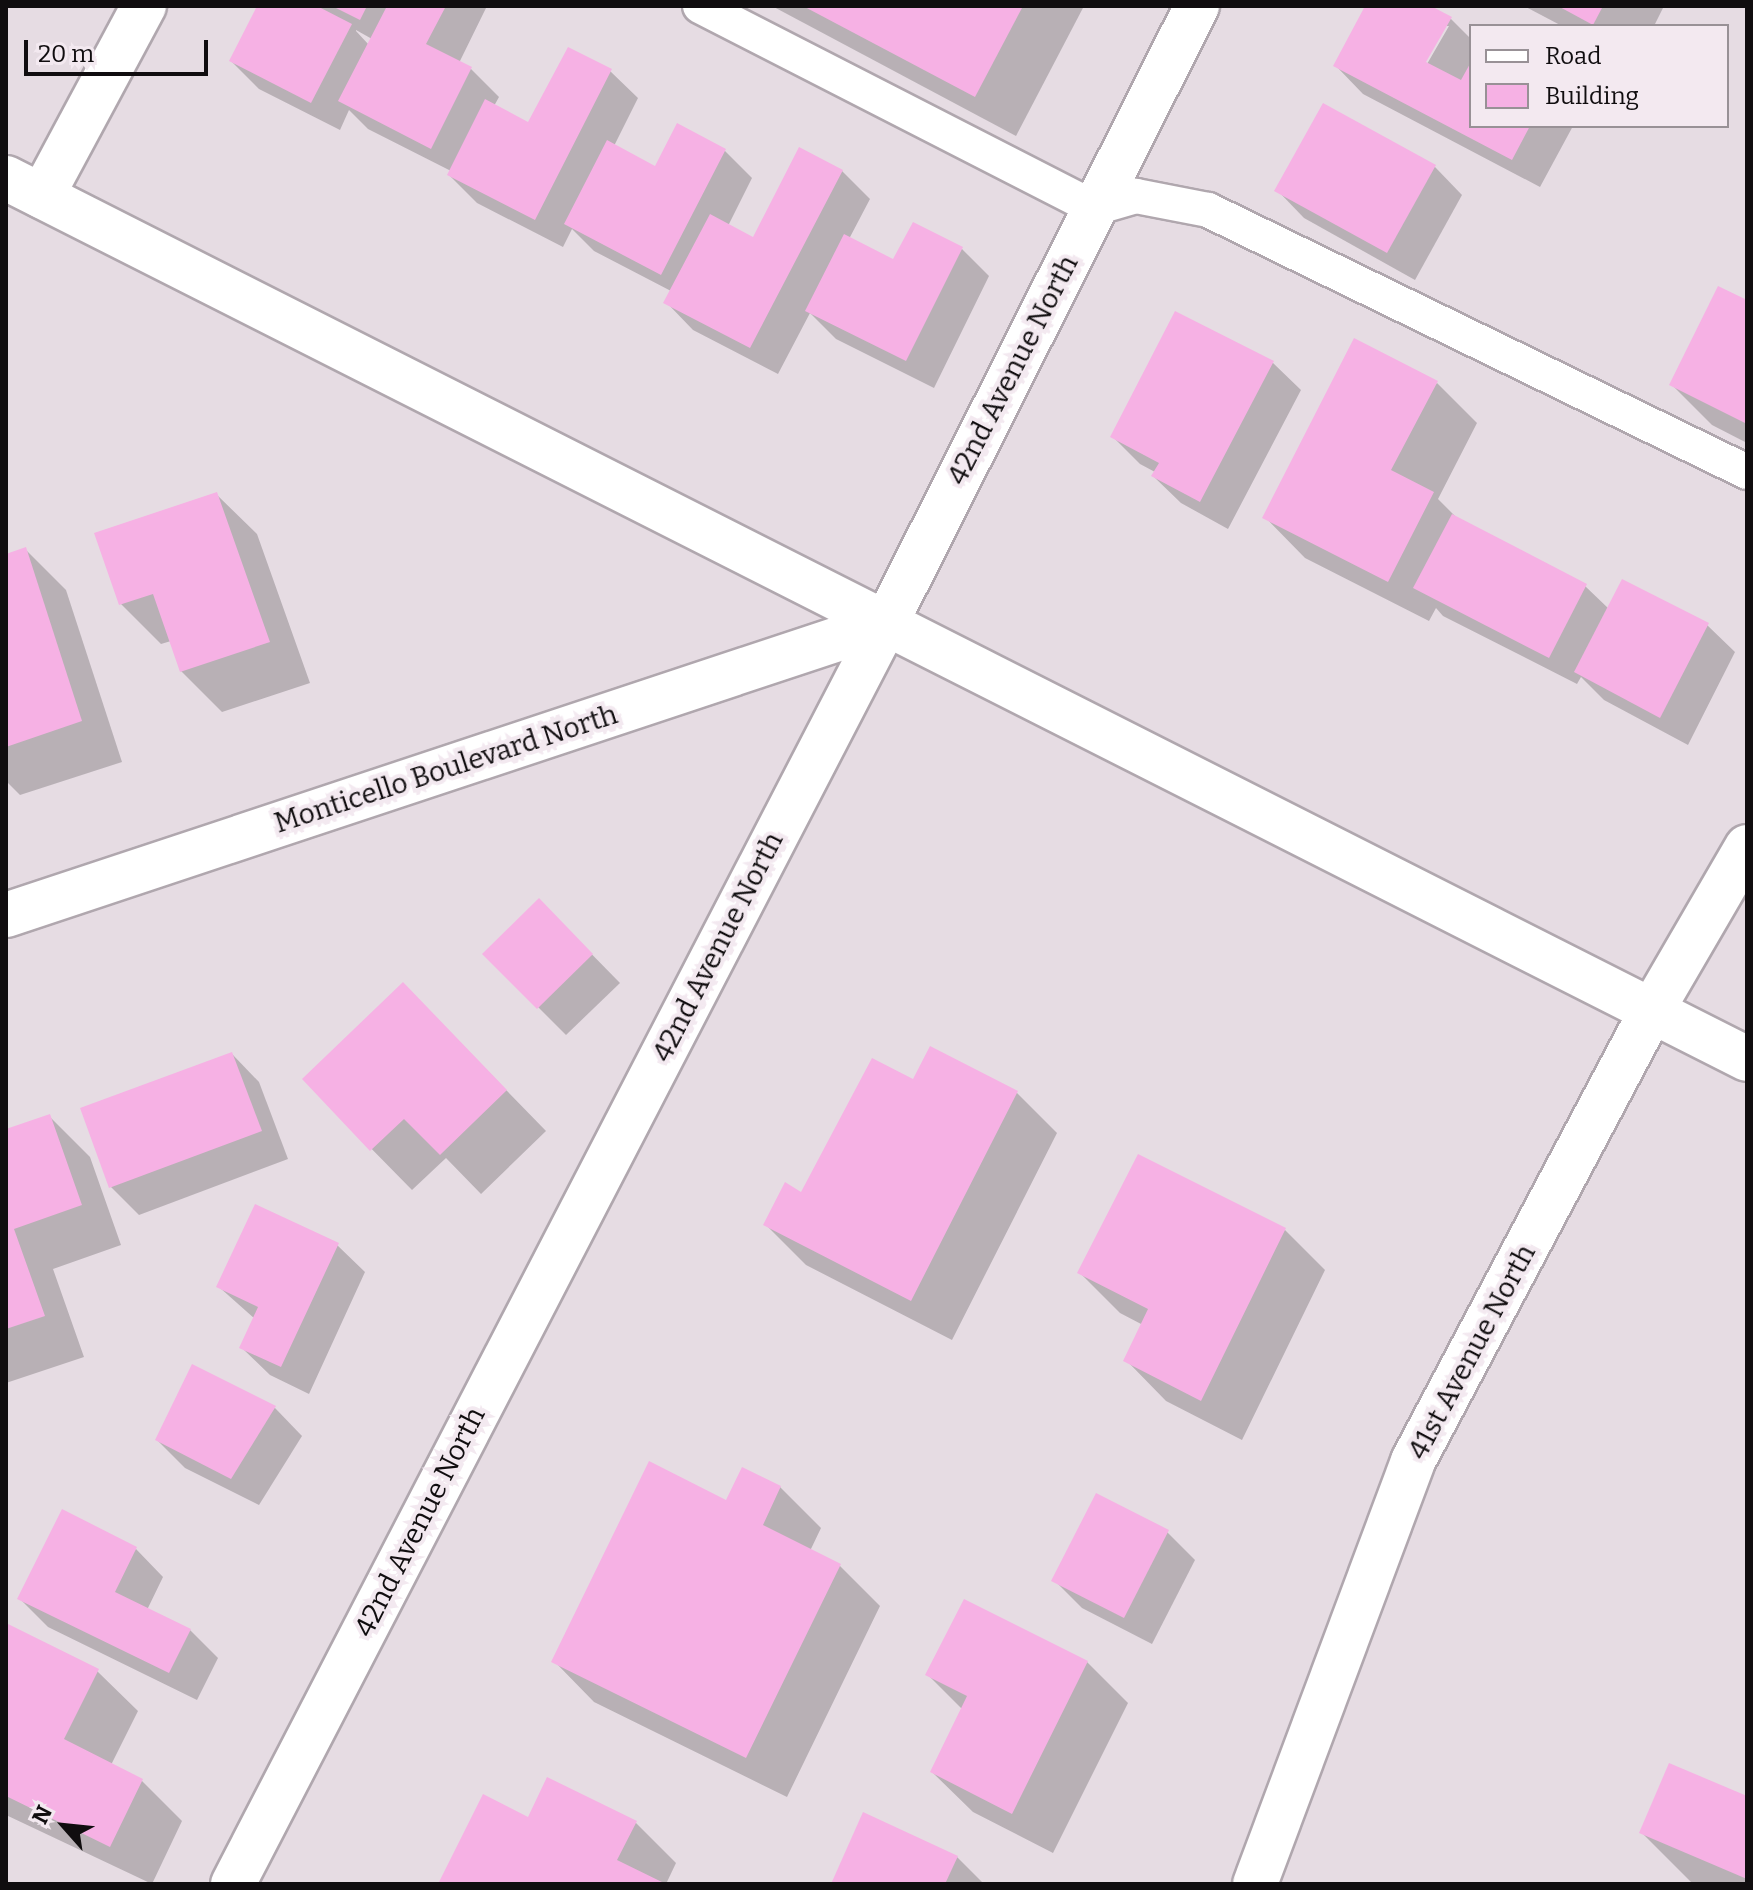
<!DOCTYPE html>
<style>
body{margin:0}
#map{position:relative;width:1753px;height:1890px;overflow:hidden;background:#e6dce3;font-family:Bitter,serif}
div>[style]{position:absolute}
.shadow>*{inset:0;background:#0003}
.building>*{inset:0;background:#f6b1e4}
.roads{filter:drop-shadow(2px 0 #b0a7ae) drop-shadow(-2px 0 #b0a7ae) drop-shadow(0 2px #b0a7ae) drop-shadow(0 -2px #b0a7ae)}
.lane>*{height:34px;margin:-17px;padding:0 17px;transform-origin:17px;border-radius:17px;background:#fff}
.street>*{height:44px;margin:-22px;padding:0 22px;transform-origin:22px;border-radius:22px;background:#fff}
.secondary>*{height:44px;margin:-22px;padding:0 22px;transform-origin:22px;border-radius:22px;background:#fff}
span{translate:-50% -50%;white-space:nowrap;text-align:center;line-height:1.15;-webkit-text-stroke:8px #f3e9f0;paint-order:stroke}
.street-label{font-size:28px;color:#100d0f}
.frame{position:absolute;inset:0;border:8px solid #100d0f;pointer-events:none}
.legend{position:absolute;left:1469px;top:24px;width:260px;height:104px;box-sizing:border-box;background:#f3e9f0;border:2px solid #989196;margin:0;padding:10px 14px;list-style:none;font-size:24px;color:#100d0f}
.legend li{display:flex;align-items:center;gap:16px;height:40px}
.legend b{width:40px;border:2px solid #989196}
.north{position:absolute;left:24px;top:1786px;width:80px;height:80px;-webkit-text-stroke:6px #f3e9f0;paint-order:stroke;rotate:297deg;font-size:22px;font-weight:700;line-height:32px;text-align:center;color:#100d0f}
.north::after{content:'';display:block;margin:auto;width:28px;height:36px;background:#100d0f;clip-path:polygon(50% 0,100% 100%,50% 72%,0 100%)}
.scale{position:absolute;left:24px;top:40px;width:184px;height:36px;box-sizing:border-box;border:4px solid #100d0f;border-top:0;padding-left:10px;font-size:24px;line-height:28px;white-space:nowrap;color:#100d0f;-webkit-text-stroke:6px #f3e9f0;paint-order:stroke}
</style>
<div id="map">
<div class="shadow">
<div style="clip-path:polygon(evenodd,259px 6px,487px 6px,459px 63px,471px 69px,499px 97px,494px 106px,529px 125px,610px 71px,638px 98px,614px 146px,656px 168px,724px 150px,752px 178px,728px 226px,754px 239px,842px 171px,870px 199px,849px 239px,894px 262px,962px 249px,989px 276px,934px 388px,836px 339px,810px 313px,778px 374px,693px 330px,666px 302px,671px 291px,594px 251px,572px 229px,563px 247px,477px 203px,449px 175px,451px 171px,368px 129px,349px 110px,340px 130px,259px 89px,231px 61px,259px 6px,356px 30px,372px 39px,369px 45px,356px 31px,356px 30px)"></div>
<div style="clip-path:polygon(772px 6px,1084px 6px,1016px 136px)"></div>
<div style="clip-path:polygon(evenodd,1368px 6px,1426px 6px,1451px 19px,1471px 39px,1471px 126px,1573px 126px,1540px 187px,1363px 94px,1336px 66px,1368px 6px,1444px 26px,1449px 26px,1423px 71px,1419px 69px,1444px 26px)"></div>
<div style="clip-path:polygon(1524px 6px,1664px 6px,1654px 26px,1562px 26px)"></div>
<div style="clip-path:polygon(1435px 167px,1462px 195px,1415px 280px,1304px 218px,1277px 190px)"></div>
<div style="clip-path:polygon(1747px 303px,1747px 443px,1712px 425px,1671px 384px)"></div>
<div style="clip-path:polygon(1176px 313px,1273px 363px,1301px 390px,1228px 529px,1181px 503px,1153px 476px,1155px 472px,1140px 464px,1112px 436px)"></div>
<div style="clip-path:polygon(1437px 383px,1477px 423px,1438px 499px,1460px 521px,1585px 586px,1609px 609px,1707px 625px,1735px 652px,1688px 745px,1604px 700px,1581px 677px,1577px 684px,1443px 616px,1436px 608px,1429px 621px,1305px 558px,1265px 517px)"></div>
<div style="clip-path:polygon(216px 494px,257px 534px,310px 683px,222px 712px,181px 671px,171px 641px,161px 644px,121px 604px)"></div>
<div style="clip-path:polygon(25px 549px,66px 590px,122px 762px,20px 795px,6px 781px,6px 556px)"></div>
<div style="clip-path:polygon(567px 929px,620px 983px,566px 1035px,485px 954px)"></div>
<div style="clip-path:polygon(443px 1025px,546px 1131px,481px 1194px,446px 1158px,412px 1190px,304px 1080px)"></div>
<div style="clip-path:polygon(232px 1054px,259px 1082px,288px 1159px,139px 1215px,111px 1187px)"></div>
<div style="clip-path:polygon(914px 1081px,1017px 1093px,1057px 1133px,952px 1340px,806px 1265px,766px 1225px,801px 1195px)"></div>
<div style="clip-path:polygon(49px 1116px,90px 1157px,121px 1245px,53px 1269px,84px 1357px,6px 1383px,6px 1131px)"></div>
<div style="clip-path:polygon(1285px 1230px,1325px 1270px,1242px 1440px,1166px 1401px,1126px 1360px,1143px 1325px,1120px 1313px,1080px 1273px)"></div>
<div style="clip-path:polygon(337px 1245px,365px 1272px,309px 1394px,270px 1375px,242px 1348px,255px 1319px,219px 1287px)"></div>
<div style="clip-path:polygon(275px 1408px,302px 1436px,259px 1505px,185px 1468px,157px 1440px)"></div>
<div style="clip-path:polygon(780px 1487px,821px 1528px,810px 1551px,840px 1566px,880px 1606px,787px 1797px,594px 1702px,554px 1661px,727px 1503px)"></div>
<div style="clip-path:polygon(1167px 1532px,1195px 1560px,1152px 1644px,1082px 1608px,1054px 1580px)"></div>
<div style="clip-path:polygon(136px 1549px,163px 1577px,147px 1610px,190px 1630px,218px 1658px,197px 1700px,48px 1627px,20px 1599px)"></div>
<div style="clip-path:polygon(6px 1625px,97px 1671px,138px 1711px,111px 1765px,142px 1781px,182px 1821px,152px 1884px,6px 1815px)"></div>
<div style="clip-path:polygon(1087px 1662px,1128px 1703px,1053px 1853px,973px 1812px,932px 1772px,963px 1710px,928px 1675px)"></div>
<div style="clip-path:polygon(1747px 1798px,1747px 1884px,1693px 1884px,1642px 1833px)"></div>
<div style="clip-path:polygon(529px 1819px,636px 1823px,676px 1863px,666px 1884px,441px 1884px)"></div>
<div style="clip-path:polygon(957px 1857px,984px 1884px,833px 1884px)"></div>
</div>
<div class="building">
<div style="clip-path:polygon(257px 6px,317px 6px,352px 24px,311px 103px,229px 61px)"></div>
<div style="clip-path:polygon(332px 6px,367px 6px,360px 20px)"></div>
<div style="clip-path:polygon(387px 6px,446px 6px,426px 44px,472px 67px,431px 149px,338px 101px)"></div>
<div style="clip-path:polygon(803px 6px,1023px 6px,975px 97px)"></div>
<div style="clip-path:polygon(1365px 6px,1431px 6px,1452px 17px,1426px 62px,1461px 80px,1471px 62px,1471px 126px,1530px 126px,1512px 160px,1333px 66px)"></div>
<div style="clip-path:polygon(1558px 6px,1603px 6px,1593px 25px)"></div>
<div style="clip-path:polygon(568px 47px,612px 69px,535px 220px,447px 175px,485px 99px,528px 122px)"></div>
<div style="clip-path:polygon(1323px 103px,1436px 165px,1387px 253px,1274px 191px)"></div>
<div style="clip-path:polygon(677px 123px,726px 149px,661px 275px,564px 224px,607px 140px,655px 166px)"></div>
<div style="clip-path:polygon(799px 147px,843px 170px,750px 348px,663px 303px,710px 214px,753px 237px)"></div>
<div style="clip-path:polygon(913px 222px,963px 247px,906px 361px,805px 311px,844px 234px,893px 259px)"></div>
<div style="clip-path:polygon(1718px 286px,1747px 300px,1747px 424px,1669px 385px)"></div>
<div style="clip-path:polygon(1175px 311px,1274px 361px,1200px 502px,1151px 476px,1159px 463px,1110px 437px)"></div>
<div style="clip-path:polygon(1354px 338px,1438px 381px,1391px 470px,1434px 492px,1388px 582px,1262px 518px)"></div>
<div style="clip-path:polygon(217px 492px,270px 642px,180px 672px,153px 594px,119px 605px,94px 533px)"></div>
<div style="clip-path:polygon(1452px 514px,1587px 584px,1549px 658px,1413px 588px)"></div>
<div style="clip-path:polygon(26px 547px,82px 721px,6px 747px,6px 554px)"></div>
<div style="clip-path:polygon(1622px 579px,1709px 623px,1660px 718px,1574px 672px)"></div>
<div style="clip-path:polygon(539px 898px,593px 954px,537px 1009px,482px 954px)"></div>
<div style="clip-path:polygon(403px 982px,507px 1090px,440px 1155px,404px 1119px,370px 1151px,302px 1079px)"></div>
<div style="clip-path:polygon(930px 1046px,1018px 1091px,911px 1301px,763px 1225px,785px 1182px,801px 1192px,872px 1058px,913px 1079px)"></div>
<div style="clip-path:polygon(232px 1052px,262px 1131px,109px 1188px,80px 1108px)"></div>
<div style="clip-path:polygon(50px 1114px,82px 1205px,14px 1229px,45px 1316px,6px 1329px,6px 1129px)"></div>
<div style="clip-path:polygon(1138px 1154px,1286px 1228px,1201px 1401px,1123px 1361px,1148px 1309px,1077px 1273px)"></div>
<div style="clip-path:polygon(255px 1204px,339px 1243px,281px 1367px,239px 1348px,258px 1307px,216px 1287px)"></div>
<div style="clip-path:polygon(192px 1364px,276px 1406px,231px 1479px,155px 1440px)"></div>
<div style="clip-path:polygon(649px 1461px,726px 1500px,742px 1467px,781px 1486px,763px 1525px,841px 1564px,746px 1758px,551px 1662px)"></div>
<div style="clip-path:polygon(1096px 1493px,1169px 1530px,1124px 1618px,1051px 1581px)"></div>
<div style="clip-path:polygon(62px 1509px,137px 1547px,115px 1592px,191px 1629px,169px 1673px,17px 1599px)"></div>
<div style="clip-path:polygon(964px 1599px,1088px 1661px,1012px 1814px,930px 1772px,967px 1696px,925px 1675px)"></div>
<div style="clip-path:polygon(6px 1623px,99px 1669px,64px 1739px,143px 1779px,110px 1847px,6px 1796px)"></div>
<div style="clip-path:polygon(1669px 1763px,1747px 1796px,1747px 1879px,1639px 1833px)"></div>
<div style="clip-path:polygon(547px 1777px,637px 1821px,617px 1860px,666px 1884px,438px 1884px,483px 1794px,528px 1817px)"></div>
<div style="clip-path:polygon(863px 1812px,958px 1856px,945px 1884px,831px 1884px)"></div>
</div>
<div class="roads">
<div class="lane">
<div style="left:700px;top:6px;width:444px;rotate:27.1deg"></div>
<div style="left:1095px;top:208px;width:43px;rotate:-16.3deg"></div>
<div style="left:1136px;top:196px;width:73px;rotate:11deg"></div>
<div style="left:1208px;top:210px;width:599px;rotate:25.92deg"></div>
</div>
<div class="street">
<div style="left:42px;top:196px;width:216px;rotate:-61.8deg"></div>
<div style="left:6px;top:915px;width:927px;rotate:-18.36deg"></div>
<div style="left:233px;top:1884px;width:1420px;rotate:-62.62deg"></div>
<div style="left:886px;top:623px;width:691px;rotate:-63.25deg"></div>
<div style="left:1255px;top:1884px;width:452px;rotate:-69.5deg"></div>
<div style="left:1413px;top:1461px;width:508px;rotate:-62.07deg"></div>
<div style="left:1651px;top:1012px;width:191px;rotate:-59.8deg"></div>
</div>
<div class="secondary">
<div style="left:6px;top:178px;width:1951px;rotate:26.84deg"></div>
</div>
</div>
<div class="street-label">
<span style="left:1013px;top:370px;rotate:-63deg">42nd Avenue North</span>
<span style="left:446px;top:769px;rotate:-18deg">Monticello Boulevard North</span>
<span style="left:718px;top:947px;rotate:-63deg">42nd Avenue North</span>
<span style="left:1472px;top:1352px;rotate:-62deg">41st Avenue North</span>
<span style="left:420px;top:1522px;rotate:-63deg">42nd Avenue North</span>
</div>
<div class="frame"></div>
<ul class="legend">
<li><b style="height:10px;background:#fff"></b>Road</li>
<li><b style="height:22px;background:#f6b1e4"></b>Building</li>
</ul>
<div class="north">N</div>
<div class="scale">20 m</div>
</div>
